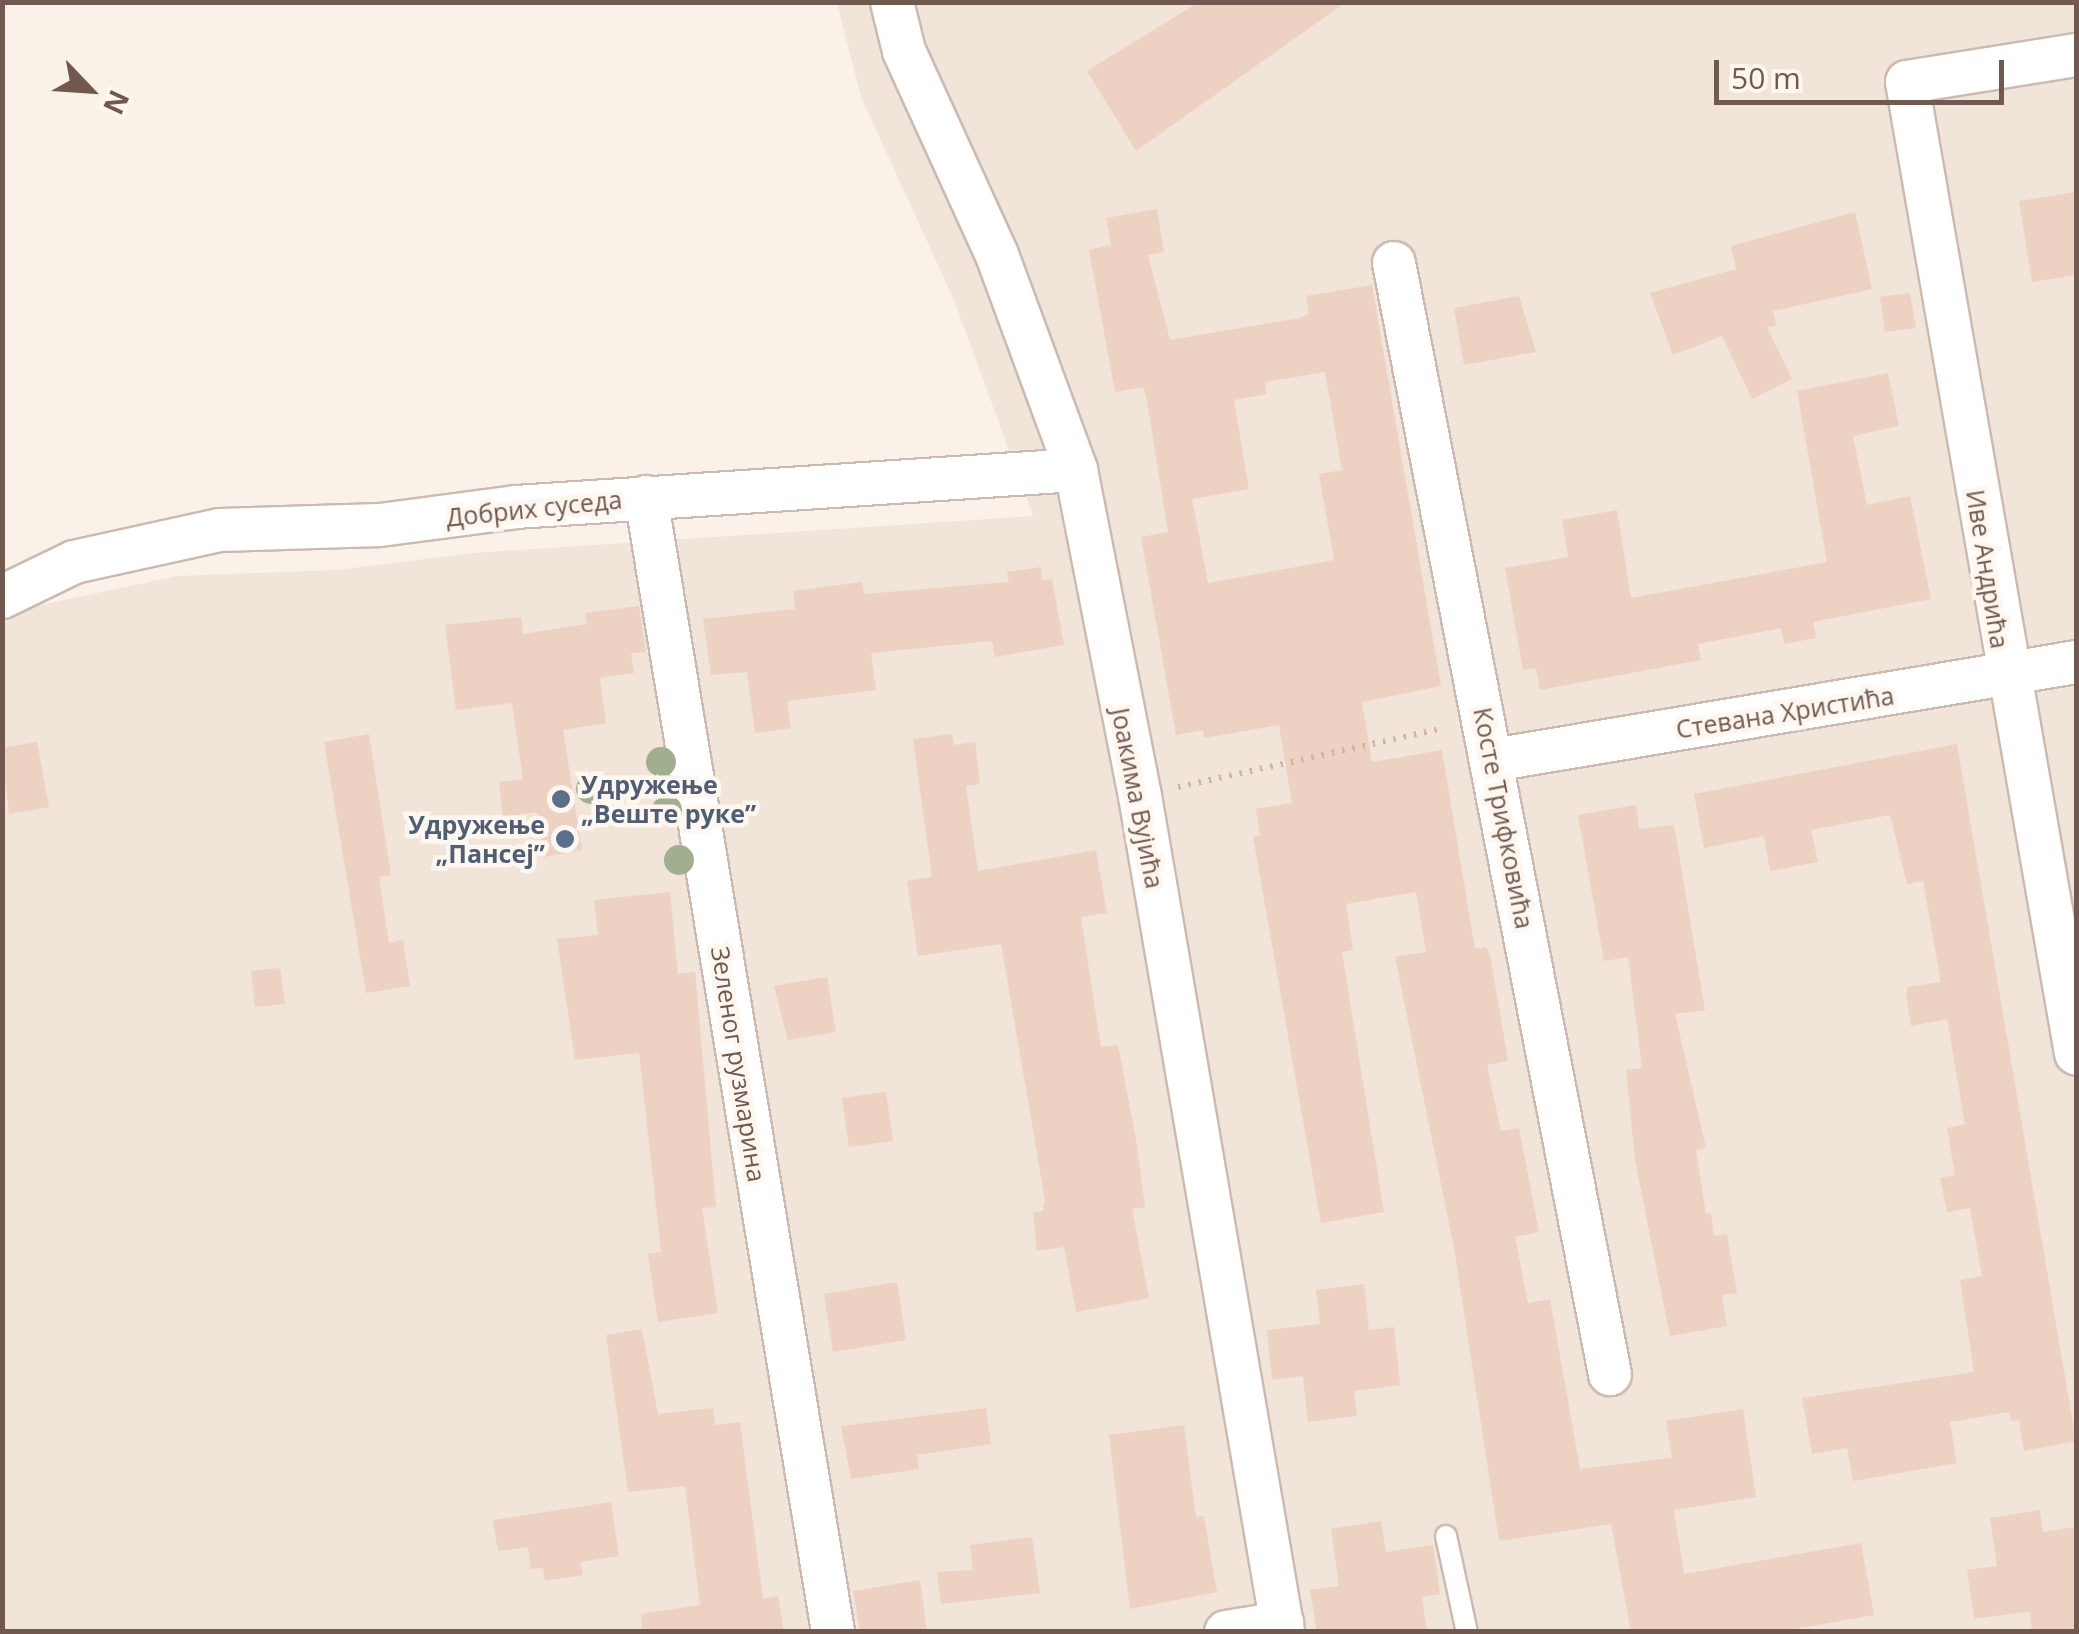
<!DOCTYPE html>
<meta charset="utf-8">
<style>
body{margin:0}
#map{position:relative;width:2079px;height:1634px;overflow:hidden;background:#faf2e9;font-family:"Open Sans",sans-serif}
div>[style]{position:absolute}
.residential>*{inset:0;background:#f1e4d8}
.building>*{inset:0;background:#edd1c3}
.path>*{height:6px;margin-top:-3px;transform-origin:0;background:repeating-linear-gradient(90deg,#d2b4a6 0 2.5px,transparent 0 10.5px)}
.roads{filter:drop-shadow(2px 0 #ccbab0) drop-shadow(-2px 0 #ccbab0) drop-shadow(0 2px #ccbab0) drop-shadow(0 -2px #ccbab0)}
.service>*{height:20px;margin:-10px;padding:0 10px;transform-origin:10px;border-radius:10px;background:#fff}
.minor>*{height:42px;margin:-21px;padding:0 21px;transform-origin:21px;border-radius:21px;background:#fff}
.trees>*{width:30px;height:30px;margin:-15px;border-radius:50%;background:#a1ae90}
.dots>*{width:28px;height:28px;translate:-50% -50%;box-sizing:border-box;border:5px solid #fdf7ef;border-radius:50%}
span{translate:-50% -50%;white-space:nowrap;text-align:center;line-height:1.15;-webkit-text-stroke:9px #fdf7ef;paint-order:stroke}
.street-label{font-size:25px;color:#72594f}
.service-label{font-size:25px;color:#4e5e75;font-weight:700}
.left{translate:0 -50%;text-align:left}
.right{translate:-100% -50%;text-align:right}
.frame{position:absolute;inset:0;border:5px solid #72594f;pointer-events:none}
.north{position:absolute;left:40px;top:40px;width:100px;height:100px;-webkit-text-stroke:8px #fdf7ef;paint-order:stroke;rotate:115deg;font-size:28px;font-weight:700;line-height:40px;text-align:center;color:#72594f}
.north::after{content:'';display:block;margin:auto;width:35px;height:45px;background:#72594f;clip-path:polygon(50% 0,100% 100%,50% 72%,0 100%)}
.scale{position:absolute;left:1714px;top:60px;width:290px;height:45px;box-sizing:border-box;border:5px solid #72594f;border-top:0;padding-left:12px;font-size:30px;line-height:35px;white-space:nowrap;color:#72594f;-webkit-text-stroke:8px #fdf7ef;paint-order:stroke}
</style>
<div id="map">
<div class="residential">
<div style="clip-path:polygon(837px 3px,2076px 3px,2076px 1631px,3px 1632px,3px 621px,31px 607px,177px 576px,337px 570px,473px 553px,1033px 516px,954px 300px,861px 97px)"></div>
</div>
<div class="building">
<div style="clip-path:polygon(1199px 2px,1346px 2px,1136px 151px,1087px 71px)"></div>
<div style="clip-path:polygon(2076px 192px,2076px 275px,2032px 282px,2019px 201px)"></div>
<div style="clip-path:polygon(evenodd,1157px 209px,1164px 252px,1148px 255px,1170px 340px,1300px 318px,1309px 314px,1306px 296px,1372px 285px,1441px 686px,1362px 702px,1372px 762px,1442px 750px,1475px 949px,1486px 947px,1490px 955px,1508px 1061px,1487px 1065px,1501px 1131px,1519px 1128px,1539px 1232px,1515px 1237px,1528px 1303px,1550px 1299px,1580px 1469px,1672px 1458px,1666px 1421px,1743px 1409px,1756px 1497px,1674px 1510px,1684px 1574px,1861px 1543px,1874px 1615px,1778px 1632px,1631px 1632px,1611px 1524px,1499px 1541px,1454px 1248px,1395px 957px,1426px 952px,1416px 892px,1346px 904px,1353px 950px,1342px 952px,1384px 1212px,1321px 1223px,1253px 837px,1260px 836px,1256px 809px,1292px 803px,1279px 725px,1204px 738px,1203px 730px,1176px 735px,1141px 537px,1168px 532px,1146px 395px,1143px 387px,1115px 392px,1089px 250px,1111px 245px,1106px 218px,1157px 209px,1325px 372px,1342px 470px,1319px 474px,1334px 560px,1208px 583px,1192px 499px,1249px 489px,1234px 400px,1267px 394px,1265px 382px,1325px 372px)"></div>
<div style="clip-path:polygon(1855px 212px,1872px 289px,1773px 311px,1776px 325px,1767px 327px,1792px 379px,1752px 399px,1722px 336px,1673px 355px,1650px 293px,1736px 269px,1731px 246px)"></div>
<div style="clip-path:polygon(1910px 293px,1916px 328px,1885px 332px,1880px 297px)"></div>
<div style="clip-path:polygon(1519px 296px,1536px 352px,1464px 365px,1454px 308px)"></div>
<div style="clip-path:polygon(1888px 373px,1899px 426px,1853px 436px,1867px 505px,1910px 496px,1931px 599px,1813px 622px,1816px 638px,1784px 644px,1781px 628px,1698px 644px,1701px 660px,1540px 690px,1536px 668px,1523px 670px,1505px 568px,1568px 557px,1562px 520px,1617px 510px,1631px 598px,1827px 562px,1797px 391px)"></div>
<div style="clip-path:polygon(1041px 567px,1042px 580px,1052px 579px,1064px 645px,995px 657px,992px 641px,871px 653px,876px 690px,787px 701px,791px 728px,755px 733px,747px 672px,711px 675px,703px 619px,795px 609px,793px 591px,862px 582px,864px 594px,1009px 582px,1007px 572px)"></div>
<div style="clip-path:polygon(639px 606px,646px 652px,631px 653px,634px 673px,600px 678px,606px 723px,563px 730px,582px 850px,544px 857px,537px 812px,503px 817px,499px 782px,523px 779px,512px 703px,456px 710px,445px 625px,521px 617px,523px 634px,587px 624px,585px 613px)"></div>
<div style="clip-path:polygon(369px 734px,391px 875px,379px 877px,389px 943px,403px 940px,410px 986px,366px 993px,324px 742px)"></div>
<div style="clip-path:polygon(952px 734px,954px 745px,975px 742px,980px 784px,966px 786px,978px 871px,1096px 850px,1107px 913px,1081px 917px,1101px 1047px,1118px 1045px,1136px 1139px,1145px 1207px,1132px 1209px,1149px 1298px,1076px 1312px,1064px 1247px,1037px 1251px,1033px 1212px,1043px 1211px,1045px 1200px,1001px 944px,918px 956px,907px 881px,932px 877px,913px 739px)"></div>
<div style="clip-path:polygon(37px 742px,49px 807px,9px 814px,2px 748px)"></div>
<div style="clip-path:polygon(1957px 744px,2076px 1441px,2024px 1451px,2019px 1420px,2011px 1421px,2009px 1412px,1950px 1422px,1957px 1463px,1853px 1481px,1847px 1448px,1812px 1454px,1802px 1398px,1974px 1372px,1960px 1280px,1982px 1276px,1970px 1208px,1947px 1212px,1940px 1178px,1955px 1175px,1947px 1128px,1965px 1124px,1947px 1019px,1911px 1026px,1906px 994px,1908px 987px,1941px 982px,1923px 881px,1907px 884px,1890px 815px,1811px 830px,1818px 862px,1770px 871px,1764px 836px,1704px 848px,1694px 794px)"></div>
<div style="clip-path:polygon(1636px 805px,1639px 829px,1674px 825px,1705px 1010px,1675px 1014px,1706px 1148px,1696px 1150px,1706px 1214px,1711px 1213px,1714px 1236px,1727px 1234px,1737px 1293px,1722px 1295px,1727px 1326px,1670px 1336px,1635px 1160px,1626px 1070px,1642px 1068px,1628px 957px,1604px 961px,1578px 815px)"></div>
<div style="clip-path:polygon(670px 892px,678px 974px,695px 972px,716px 1207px,702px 1208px,718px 1313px,658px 1322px,648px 1254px,661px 1252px,639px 1053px,575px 1060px,557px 939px,598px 935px,594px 900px)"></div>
<div style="clip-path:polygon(280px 968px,285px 1004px,255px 1007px,251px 971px)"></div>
<div style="clip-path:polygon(827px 977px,836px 1032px,788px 1040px,774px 986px)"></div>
<div style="clip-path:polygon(886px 1092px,893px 1141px,849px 1147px,842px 1098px)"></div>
<div style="clip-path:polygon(897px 1282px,906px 1340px,833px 1352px,824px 1294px)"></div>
<div style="clip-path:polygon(1364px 1284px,1369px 1330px,1394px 1327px,1400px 1385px,1354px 1391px,1357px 1416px,1308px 1422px,1303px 1376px,1272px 1380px,1267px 1330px,1320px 1324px,1316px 1290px)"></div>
<div style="clip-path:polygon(642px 1329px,658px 1414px,713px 1408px,715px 1425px,740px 1422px,763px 1599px,778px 1596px,784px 1632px,642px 1632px,641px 1614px,700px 1605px,685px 1486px,628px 1492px,606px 1335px)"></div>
<div style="clip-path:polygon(986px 1408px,991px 1444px,917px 1455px,919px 1469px,851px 1479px,841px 1426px)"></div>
<div style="clip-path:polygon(1184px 1425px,1196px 1517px,1204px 1516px,1217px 1592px,1130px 1609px,1109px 1435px)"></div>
<div style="clip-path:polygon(611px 1502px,619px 1556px,580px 1562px,583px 1575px,545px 1581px,543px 1568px,531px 1569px,528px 1547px,498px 1551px,493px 1520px)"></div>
<div style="clip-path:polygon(2040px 1510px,2043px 1532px,2076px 1527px,2076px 1629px,2032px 1632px,2030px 1611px,1974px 1619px,1967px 1570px,1997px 1566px,1990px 1518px)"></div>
<div style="clip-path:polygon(1381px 1521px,1386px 1552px,1433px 1545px,1440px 1594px,1422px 1597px,1427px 1632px,1317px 1632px,1310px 1590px,1339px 1586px,1331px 1529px)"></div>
<div style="clip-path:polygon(1032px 1537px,1040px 1593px,941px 1604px,937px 1572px,973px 1570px,970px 1545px)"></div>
<div style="clip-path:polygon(920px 1580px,927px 1632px,860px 1632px,853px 1591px)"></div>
</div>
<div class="path">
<div style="left:1178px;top:787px;width:272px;rotate:-12.5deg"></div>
</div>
<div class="roads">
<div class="service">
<div style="left:1446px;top:1536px;width:98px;rotate:77.7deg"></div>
</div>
<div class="minor">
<div style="left:892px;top:2px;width:50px;rotate:76.2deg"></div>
<div style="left:904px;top:51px;width:224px;rotate:65.5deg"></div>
<div style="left:997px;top:255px;width:229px;rotate:69.8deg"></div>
<div style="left:1076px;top:470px;width:332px;rotate:78.9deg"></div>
<div style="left:1140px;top:796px;width:848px;rotate:80.29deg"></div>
<div style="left:2076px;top:55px;width:171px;rotate:170.9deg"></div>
<div style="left:1907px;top:82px;width:986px;rotate:80.13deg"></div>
<div style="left:1394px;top:263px;width:1132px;rotate:79deg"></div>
<div style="left:646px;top:497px;width:1150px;rotate:80.64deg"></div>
<div style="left:2px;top:597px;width:80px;rotate:-25.9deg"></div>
<div style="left:74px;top:562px;width:149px;rotate:-12.4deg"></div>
<div style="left:220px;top:530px;width:160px;rotate:-1.8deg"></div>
<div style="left:380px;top:525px;width:137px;rotate:-7.5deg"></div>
<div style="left:516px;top:507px;width:561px;rotate:-3.78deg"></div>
<div style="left:1493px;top:760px;width:591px;rotate:-9.54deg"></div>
<div style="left:1226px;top:1632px;width:57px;rotate:-9.1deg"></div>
</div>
</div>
<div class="trees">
<div style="left:661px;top:762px"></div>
<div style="left:591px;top:789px"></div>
<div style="left:667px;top:810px"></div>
<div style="left:679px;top:860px"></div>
</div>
<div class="dots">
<div style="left:561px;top:799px;background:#5c6f8a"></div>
<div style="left:565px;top:839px;background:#5c6f8a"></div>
</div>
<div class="street-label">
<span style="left:534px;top:508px;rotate:-6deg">Добрих суседа</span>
<span style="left:1988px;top:569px;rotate:81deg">Иве Андрића</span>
<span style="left:1785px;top:712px;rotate:-9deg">Стевана Христића</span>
<span style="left:1138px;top:798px;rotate:79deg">Јоакима Вујића</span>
<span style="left:1504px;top:818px;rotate:79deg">Косте Трифковића</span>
<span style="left:739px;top:1064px;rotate:81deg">Зеленог рузмарина</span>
</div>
<div class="service-label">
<span class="left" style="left:581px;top:799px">Удружење<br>„Веште руке”</span>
<span class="right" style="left:545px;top:839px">Удружење<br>„Пансеј”</span>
</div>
<div class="frame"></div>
<div class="north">N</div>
<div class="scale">50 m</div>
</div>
